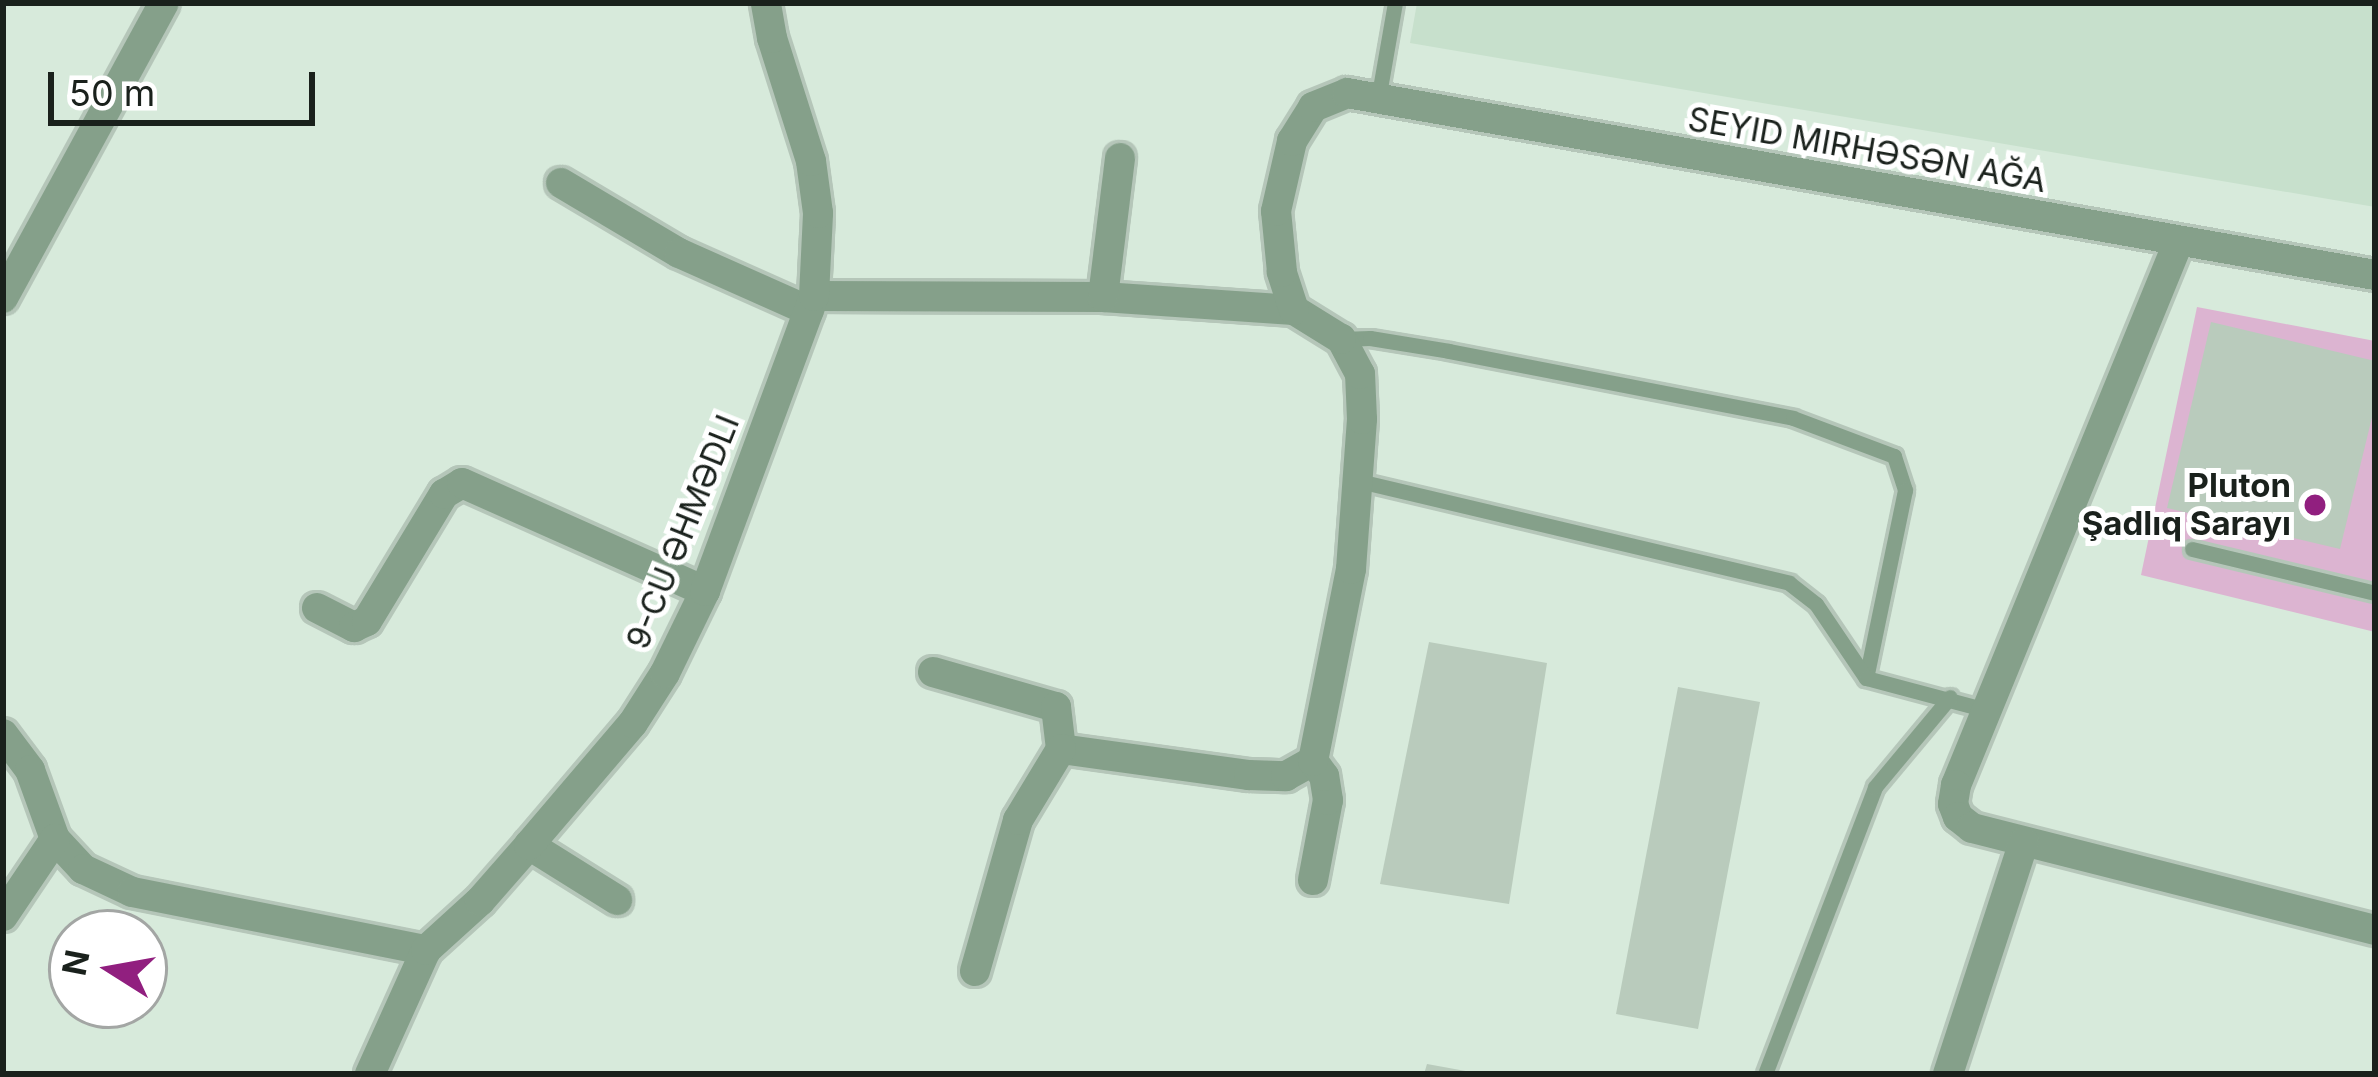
<!DOCTYPE html>
<meta charset="utf-8">
<style>
body{margin:0}
#map{position:relative;width:2378px;height:1077px;overflow:hidden;background:#d7eadb;font-family:Inter,sans-serif}
div>[style]{position:absolute}
.built>*{inset:0;background:#c7e0cc}
.green>*{inset:0;background:#dcb4d1}
.building>*{inset:0;background:#b9cbbc}
.roads{filter:drop-shadow(3px 0 #b5c6b9) drop-shadow(-3px 0 #b5c6b9) drop-shadow(0 3px #b5c6b9) drop-shadow(0 -3px #b5c6b9)}
.service>*{height:15px;margin:-7.5px;padding:0 7.5px;transform-origin:7.5px;border-radius:7.5px;background:#85a08a}
.minor>*{height:30px;margin:-15px;padding:0 15px;transform-origin:15px;border-radius:15px;background:#85a08a}
.dots>*{width:33px;height:33px;translate:-50% -50%;box-sizing:border-box;border:6px solid #fff;border-radius:50%}
span{translate:-50% -50%;white-space:nowrap;text-align:center;line-height:1.15;-webkit-text-stroke:10px #fff;paint-order:stroke}
.street-label{font-size:33px;color:#1a211c}
.poi-label{font-size:33px;color:#1a211c;font-weight:700}
.right{translate:-100% -50%;text-align:right}
.frame{position:absolute;inset:0;border:6px solid #1a211c;pointer-events:none}
.north{position:absolute;left:48px;top:909px;width:120px;height:120px;box-sizing:border-box;background:#fff;border:3px solid #a3a6a4;border-radius:50%;rotate:281deg;font-size:33px;font-weight:700;line-height:48px;text-align:center;color:#1a211c}
.north::after{content:'';display:block;margin:auto;width:42px;height:54px;background:#911f7f;clip-path:polygon(50% 0,100% 100%,50% 72%,0 100%)}
.scale{position:absolute;left:48px;top:72px;width:267px;height:54px;box-sizing:border-box;border:6px solid #1a211c;border-top:0;padding-left:15px;font-size:36px;line-height:42px;white-space:nowrap;color:#1a211c;-webkit-text-stroke:9px #fff;paint-order:stroke}
</style>
<div id="map">
<div class="built">
<div style="clip-path:polygon(1417px 3px,2375px 3px,2375px 207px,1410px 43px)"></div>
</div>
<div class="green">
<div style="clip-path:polygon(2197px 307px,2375px 341px,2375px 632px,2141px 575px)"></div>
</div>
<div class="building">
<div style="clip-path:polygon(2211px 322px,2375px 361px,2375px 405px,2340px 549px,2167px 508px)"></div>
<div style="clip-path:polygon(1429px 642px,1547px 663px,1509px 904px,1380px 884px)"></div>
<div style="clip-path:polygon(1678px 687px,1760px 702px,1698px 1029px,1616px 1014px)"></div>
<div style="clip-path:polygon(1427px 1064px,1471px 1072px,1471px 1074px,1424px 1074px)"></div>
</div>
<div class="roads">
<div class="service">
<div style="left:1378px;top:100px;width:98px;rotate:-80.1deg"></div>
<div style="left:1341px;top:339px;width:29px;rotate:-2deg"></div>
<div style="left:1370px;top:338px;width:80px;rotate:9.3deg"></div>
<div style="left:1449px;top:351px;width:350px;rotate:11deg"></div>
<div style="left:1793px;top:418px;width:108px;rotate:20.6deg"></div>
<div style="left:1894px;top:456px;width:36px;rotate:72deg"></div>
<div style="left:1905px;top:490px;width:192px;rotate:101.7deg"></div>
<div style="left:1359px;top:481px;width:442px;rotate:13.3deg"></div>
<div style="left:1789px;top:583px;width:34px;rotate:38deg"></div>
<div style="left:1816px;top:604px;width:89px;rotate:56deg"></div>
<div style="left:1866px;top:678px;width:124px;rotate:14.9deg"></div>
<div style="left:2192px;top:549px;width:188px;rotate:13.5deg"></div>
<div style="left:1765px;top:1074px;width:307px;rotate:-69deg"></div>
<div style="left:1875px;top:787px;width:117px;rotate:-50.2deg"></div>
</div>
<div class="minor">
<div style="left:561px;top:183px;width:137px;rotate:30.7deg"></div>
<div style="left:679px;top:253px;width:142px;rotate:24deg"></div>
<div style="left:2178px;top:243px;width:586px;rotate:112.27deg"></div>
<div style="left:1956px;top:785px;width:19px;rotate:99deg"></div>
<div style="left:1953px;top:804px;width:14px;rotate:69deg"></div>
<div style="left:1958px;top:817px;width:18px;rotate:38deg"></div>
<div style="left:1972px;top:828px;width:416px;rotate:14.2deg"></div>
<div style="left:814px;top:296px;width:289px;rotate:0.2deg"></div>
<div style="left:1103px;top:297px;width:191px;rotate:3.9deg"></div>
<div style="left:1103px;top:297px;width:140px;rotate:-83deg"></div>
<div style="left:3px;top:298px;width:336px;rotate:-61.4deg"></div>
<div style="left:317px;top:608px;width:42px;rotate:27.2deg"></div>
<div style="left:354px;top:627px;width:14px;rotate:-25deg"></div>
<div style="left:367px;top:621px;width:149px;rotate:-58.8deg"></div>
<div style="left:444px;top:494px;width:21px;rotate:-31deg"></div>
<div style="left:462px;top:483px;width:266px;rotate:24deg"></div>
<div style="left:933px;top:672px;width:128px;rotate:15.9deg"></div>
<div style="left:1056px;top:707px;width:42px;rotate:83.2deg"></div>
<div style="left:1061px;top:749px;width:190px;rotate:7.9deg"></div>
<div style="left:1249px;top:775px;width:37px;rotate:2deg"></div>
<div style="left:1286px;top:776px;width:31px;rotate:-29deg"></div>
<div style="left:3px;top:734px;width:45px;rotate:53.1deg"></div>
<div style="left:30px;top:770px;width:73px;rotate:70.1deg"></div>
<div style="left:55px;top:839px;width:41px;rotate:47deg"></div>
<div style="left:83px;top:869px;width:54px;rotate:25.1deg"></div>
<div style="left:132px;top:892px;width:300px;rotate:11.2deg"></div>
<div style="left:529px;top:845px;width:104px;rotate:32deg"></div>
<div style="left:1313px;top:880px;width:81px;rotate:-79.4deg"></div>
<div style="left:1328px;top:800px;width:24px;rotate:-99deg"></div>
<div style="left:1324px;top:776px;width:19px;rotate:-126deg"></div>
<div style="left:1313px;top:761px;width:196px;rotate:-78.8deg"></div>
<div style="left:1351px;top:569px;width:150px;rotate:-85.8deg"></div>
<div style="left:1362px;top:419px;width:45px;rotate:-92.5deg"></div>
<div style="left:1360px;top:374px;width:40px;rotate:-118deg"></div>
<div style="left:1341px;top:339px;width:55px;rotate:-148.3deg"></div>
<div style="left:1294px;top:310px;width:40px;rotate:-108deg"></div>
<div style="left:1282px;top:272px;width:61px;rotate:-95.6deg"></div>
<div style="left:1276px;top:211px;width:72px;rotate:-77.1deg"></div>
<div style="left:1292px;top:141px;width:40px;rotate:-58deg"></div>
<div style="left:1313px;top:107px;width:37px;rotate:-22deg"></div>
<div style="left:1347px;top:93px;width:1044px;rotate:10.04deg"></div>
<div style="left:3px;top:916px;width:93px;rotate:-56deg"></div>
<div style="left:975px;top:971px;width:157px;rotate:-74.1deg"></div>
<div style="left:1018px;top:820px;width:83px;rotate:-58.8deg"></div>
<div style="left:370px;top:1074px;width:136px;rotate:-65.7deg"></div>
<div style="left:426px;top:950px;width:73px;rotate:-42.2deg"></div>
<div style="left:480px;top:901px;width:74px;rotate:-48.8deg"></div>
<div style="left:529px;top:845px;width:160px;rotate:-49.6deg"></div>
<div style="left:633px;top:723px;width:59px;rotate:-57.4deg"></div>
<div style="left:665px;top:673px;width:91px;rotate:-64deg"></div>
<div style="left:705px;top:591px;width:314px;rotate:-69.7deg"></div>
<div style="left:814px;top:296px;width:83px;rotate:-87.2deg"></div>
<div style="left:818px;top:213px;width:52px;rotate:-97.7deg"></div>
<div style="left:811px;top:161px;width:129px;rotate:-107.6deg"></div>
<div style="left:772px;top:38px;width:36px;rotate:-100deg"></div>
<div style="left:1948px;top:1074px;width:244px;rotate:-71.9deg"></div>
</div>
</div>
<div class="dots">
<div style="left:2315px;top:505px;background:#911f7f"></div>
</div>
<div class="street-label">
<span style="left:1867px;top:150px;rotate:10deg">SEYID MIRHƏSƏN AĞA</span>
<span style="left:683px;top:532px;rotate:-68deg">9-CU ƏHMƏDLI</span>
</div>
<div class="poi-label">
<span class="right" style="left:2291px;top:505px">Pluton<br>Şadlıq Sarayı</span>
</div>
<div class="frame"></div>
<div class="north">N</div>
<div class="scale">50 m</div>
</div>
